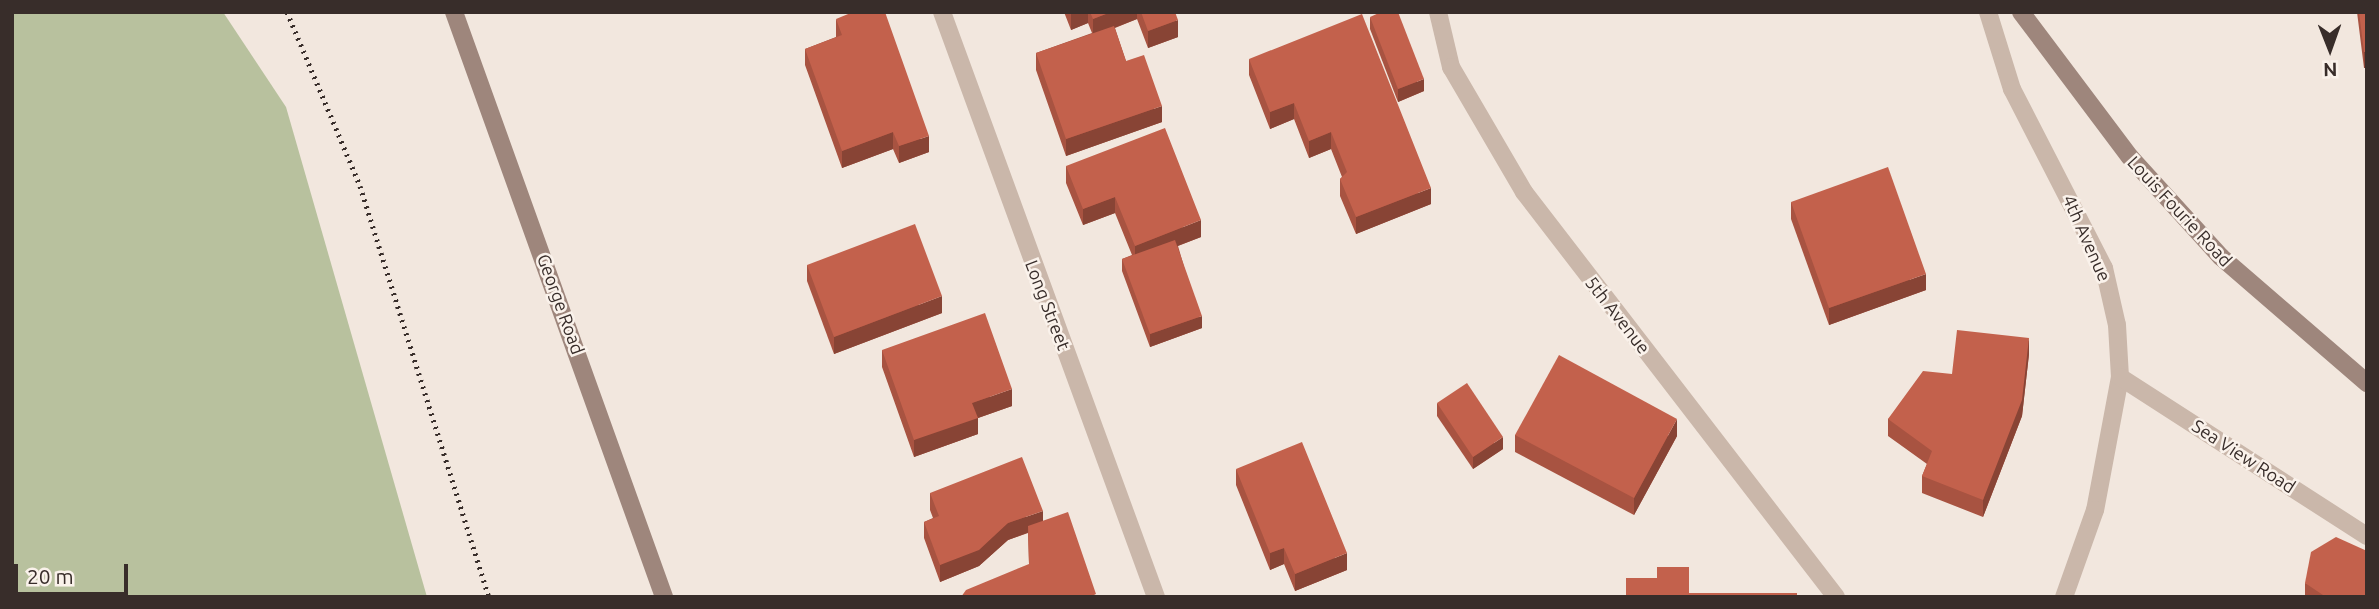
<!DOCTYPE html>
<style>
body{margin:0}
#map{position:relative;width:2379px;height:609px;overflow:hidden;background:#f2e7de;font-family:Ubuntu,sans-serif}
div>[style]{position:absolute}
.green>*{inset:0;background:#b8c19e}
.street>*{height:18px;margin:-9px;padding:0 9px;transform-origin:9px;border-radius:9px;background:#cab7aa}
.secondary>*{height:18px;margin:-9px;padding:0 9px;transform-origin:9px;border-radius:9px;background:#9e867c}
.rail>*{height:5px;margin-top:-2.5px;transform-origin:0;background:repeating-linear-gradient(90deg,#382d2a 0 2px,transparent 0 7px)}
.wall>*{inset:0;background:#a85341}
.shaded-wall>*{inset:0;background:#884435}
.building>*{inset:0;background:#c3614c}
span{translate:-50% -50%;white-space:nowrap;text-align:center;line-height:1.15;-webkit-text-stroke:5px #faf2eb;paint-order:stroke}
.street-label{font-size:18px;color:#382d2a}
.frame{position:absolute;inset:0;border:14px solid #382d2a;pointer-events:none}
.north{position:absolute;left:2295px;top:14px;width:70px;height:70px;-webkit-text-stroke:5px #faf2eb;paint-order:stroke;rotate:179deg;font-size:19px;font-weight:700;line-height:28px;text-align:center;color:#382d2a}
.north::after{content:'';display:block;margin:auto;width:24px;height:32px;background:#382d2a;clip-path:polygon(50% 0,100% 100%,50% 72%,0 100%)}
.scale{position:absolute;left:14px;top:564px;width:114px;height:32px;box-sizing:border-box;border:4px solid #382d2a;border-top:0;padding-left:9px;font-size:21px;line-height:24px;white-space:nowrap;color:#382d2a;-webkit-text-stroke:5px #faf2eb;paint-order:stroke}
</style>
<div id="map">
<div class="green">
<div style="clip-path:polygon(12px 12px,223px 12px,286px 107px,427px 597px,12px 597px)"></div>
</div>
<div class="street">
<div style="left:942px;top:12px;width:623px;rotate:69.91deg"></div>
<div style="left:1438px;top:12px;width:57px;rotate:76.7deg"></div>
<div style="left:1451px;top:67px;width:145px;rotate:59.7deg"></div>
<div style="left:1524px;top:192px;width:511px;rotate:52.39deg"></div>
<div style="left:1988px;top:12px;width:81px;rotate:72.7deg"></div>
<div style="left:2012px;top:89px;width:201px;rotate:62.8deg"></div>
<div style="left:2104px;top:268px;width:58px;rotate:77.2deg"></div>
<div style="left:2117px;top:325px;width:52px;rotate:86.7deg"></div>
<div style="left:2120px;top:377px;width:135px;rotate:100.6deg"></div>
<div style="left:2095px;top:510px;width:92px;rotate:109.6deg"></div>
<div style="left:2120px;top:377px;width:294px;rotate:32.8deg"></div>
</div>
<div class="secondary">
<div style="left:454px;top:12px;width:622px;rotate:70.25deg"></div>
<div style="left:2021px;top:12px;width:181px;rotate:53.1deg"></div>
<div style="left:2130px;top:157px;width:135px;rotate:47.7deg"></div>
<div style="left:2221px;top:257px;width:193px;rotate:40.8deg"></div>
</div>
<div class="rail">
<div style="left:287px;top:12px;width:189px;rotate:67.2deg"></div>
<div style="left:360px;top:186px;width:431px;rotate:72.6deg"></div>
</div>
<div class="wall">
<div style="clip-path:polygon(1064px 12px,1175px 12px,1178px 37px,1148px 48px,1137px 19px,1115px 28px,1126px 61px,1162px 122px,1066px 156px,1036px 70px,1036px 53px,1092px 33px,1088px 23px,1071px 30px)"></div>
<div style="clip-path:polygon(2357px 12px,2367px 12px,2364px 68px)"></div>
<div style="clip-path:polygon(1370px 17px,1424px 91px,1398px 102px,1370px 29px)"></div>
<div style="clip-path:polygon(836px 19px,929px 152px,899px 163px,893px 149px,842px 168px,805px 65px,805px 49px,836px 37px)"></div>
<div style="clip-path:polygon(1249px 59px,1431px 204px,1356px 234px,1340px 196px,1340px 179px,1342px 177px,1331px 149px,1309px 158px,1294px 119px,1270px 129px,1249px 75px)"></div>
<div style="clip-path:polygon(1066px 166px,1201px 237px,1178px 246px,1202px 328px,1150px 347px,1122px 271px,1122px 259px,1132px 255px,1115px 213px,1083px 225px,1066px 183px)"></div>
<div style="clip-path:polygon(1791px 202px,1926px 290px,1829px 325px,1791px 219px)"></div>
<div style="clip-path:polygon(807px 265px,942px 313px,834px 354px,807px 281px)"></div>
<div style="clip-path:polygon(882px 350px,1012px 406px,978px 418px,978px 434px,914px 457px,882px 367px)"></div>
<div style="clip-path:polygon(2029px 354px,2022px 416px,1983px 517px,1922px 493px,1922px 476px,1927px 464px,1888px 436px,1888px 419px,1952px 374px)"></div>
<div style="clip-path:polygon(1437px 403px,1503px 449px,1473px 469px,1437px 416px)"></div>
<div style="clip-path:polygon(1515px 435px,1677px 436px,1634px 515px,1515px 452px)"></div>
<div style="clip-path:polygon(1236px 469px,1347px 570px,1295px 591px,1284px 564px,1270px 570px,1236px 485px)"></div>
<div style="clip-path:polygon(930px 493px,1043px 521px,1096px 597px,1029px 564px,1028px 533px,1008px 540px,979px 566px,940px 582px,924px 538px,924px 522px,933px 518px,930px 510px)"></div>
<div style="clip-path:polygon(2305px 583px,2367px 597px,2305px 597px)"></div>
</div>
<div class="shaded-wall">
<div style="clip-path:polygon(1074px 12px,1088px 12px,1088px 23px,1071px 30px,1071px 13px)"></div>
<div style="clip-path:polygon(1111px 12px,1137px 12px,1137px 19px,1093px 36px,1093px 19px)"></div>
<div style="clip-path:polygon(1178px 20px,1178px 37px,1148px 48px,1148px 31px)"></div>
<div style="clip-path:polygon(2367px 51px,2367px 68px,2364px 68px,2364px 52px)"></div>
<div style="clip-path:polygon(1424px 79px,1424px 91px,1398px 102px,1398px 89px)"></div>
<div style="clip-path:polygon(1294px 103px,1294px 119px,1270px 129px,1270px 112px)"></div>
<div style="clip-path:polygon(1162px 106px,1162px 122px,1066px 156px,1066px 139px)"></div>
<div style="clip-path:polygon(893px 132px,893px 149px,842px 168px,842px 151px)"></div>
<div style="clip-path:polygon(1331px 132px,1331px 149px,1309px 158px,1309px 141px)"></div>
<div style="clip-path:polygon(929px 136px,929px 152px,899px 163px,899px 146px)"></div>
<div style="clip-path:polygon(1431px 188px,1431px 204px,1356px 234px,1356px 217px)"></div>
<div style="clip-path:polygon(1115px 197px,1115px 213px,1083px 225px,1083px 209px)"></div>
<div style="clip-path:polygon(1201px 220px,1201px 237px,1135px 262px,1135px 246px)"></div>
<div style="clip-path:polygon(1926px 274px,1926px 290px,1829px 325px,1829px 308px)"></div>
<div style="clip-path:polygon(942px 296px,942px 313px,834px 354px,834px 337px)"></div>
<div style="clip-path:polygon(1202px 316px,1202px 328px,1150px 347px,1150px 334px)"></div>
<div style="clip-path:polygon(2029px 338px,2029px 354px,2022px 416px,1983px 517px,1983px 500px)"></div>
<div style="clip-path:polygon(1012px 389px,1012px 406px,978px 418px,978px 434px,914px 457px,914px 440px,972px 403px)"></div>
<div style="clip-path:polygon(1677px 419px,1677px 436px,1634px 515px,1634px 498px)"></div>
<div style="clip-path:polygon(1503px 437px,1503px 449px,1473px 469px,1473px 457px)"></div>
<div style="clip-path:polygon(1043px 511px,1043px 527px,1008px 540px,979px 566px,940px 582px,940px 565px,1008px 523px)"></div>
<div style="clip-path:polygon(1284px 548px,1284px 564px,1270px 570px,1270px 553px)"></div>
<div style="clip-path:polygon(1347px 553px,1347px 570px,1295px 591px,1295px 574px)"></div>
</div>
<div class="building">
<div style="clip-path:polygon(853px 12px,885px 12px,929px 136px,899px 146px,893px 132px,842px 151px,805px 49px,842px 35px,836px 19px)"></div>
<div style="clip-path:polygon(1090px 12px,1111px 12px,1093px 19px)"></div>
<div style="clip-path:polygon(1141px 12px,1175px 12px,1178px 20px,1148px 31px)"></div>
<div style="clip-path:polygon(1381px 12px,1398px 12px,1424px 79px,1398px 89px,1370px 17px)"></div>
<div style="clip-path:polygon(2359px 12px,2367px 12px,2367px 51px,2364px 52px)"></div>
<div style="clip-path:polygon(1362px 14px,1431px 188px,1356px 217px,1340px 179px,1347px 172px,1331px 132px,1309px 141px,1294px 103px,1270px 112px,1249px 59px)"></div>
<div style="clip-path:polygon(1114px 26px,1126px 61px,1144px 55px,1162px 106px,1066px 139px,1036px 53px)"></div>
<div style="clip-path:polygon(1165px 128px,1201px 220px,1135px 246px,1115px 197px,1083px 209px,1066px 166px)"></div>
<div style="clip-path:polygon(1888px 167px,1926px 274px,1829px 308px,1791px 202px)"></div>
<div style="clip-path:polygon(915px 224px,942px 296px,834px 337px,807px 265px)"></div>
<div style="clip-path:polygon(1175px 240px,1202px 316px,1150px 334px,1122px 259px)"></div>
<div style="clip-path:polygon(985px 313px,1012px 389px,972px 403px,978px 418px,914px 440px,882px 350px)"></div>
<div style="clip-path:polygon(1957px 330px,2029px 338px,2022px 400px,1983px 500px,1922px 476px,1932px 451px,1888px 419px,1923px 371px,1952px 374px)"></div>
<div style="clip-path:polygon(1559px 355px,1677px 419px,1634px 498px,1515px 435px)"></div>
<div style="clip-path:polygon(1467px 383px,1503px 437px,1473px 457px,1437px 403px)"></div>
<div style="clip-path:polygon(1302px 442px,1347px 553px,1295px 574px,1284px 548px,1270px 553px,1236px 469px)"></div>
<div style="clip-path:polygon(1022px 457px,1043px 511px,1008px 523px,979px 550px,940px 565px,924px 522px,939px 516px,930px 493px)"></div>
<div style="clip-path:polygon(1068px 512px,1096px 594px,1089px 597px,961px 597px,966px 590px,1029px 564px,1028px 526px)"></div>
<div style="clip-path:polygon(2336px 537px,2367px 551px,2367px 597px,2326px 597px,2305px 583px,2311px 552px)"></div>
<div style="clip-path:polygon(1657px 567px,1689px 567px,1689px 593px,1797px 593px,1797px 597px,1626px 597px,1626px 578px,1657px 578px)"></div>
</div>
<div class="street-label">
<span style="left:2180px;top:211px;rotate:47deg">Louis Fourie Road</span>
<span style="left:2087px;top:238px;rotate:66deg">4th Avenue</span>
<span style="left:561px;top:304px;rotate:70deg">George Road</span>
<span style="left:1048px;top:305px;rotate:69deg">Long Street</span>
<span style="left:1618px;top:315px;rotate:52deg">5th Avenue</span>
<span style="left:2244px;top:456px;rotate:33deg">Sea View Road</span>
</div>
<div class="frame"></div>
<div class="north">N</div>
<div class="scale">20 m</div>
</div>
